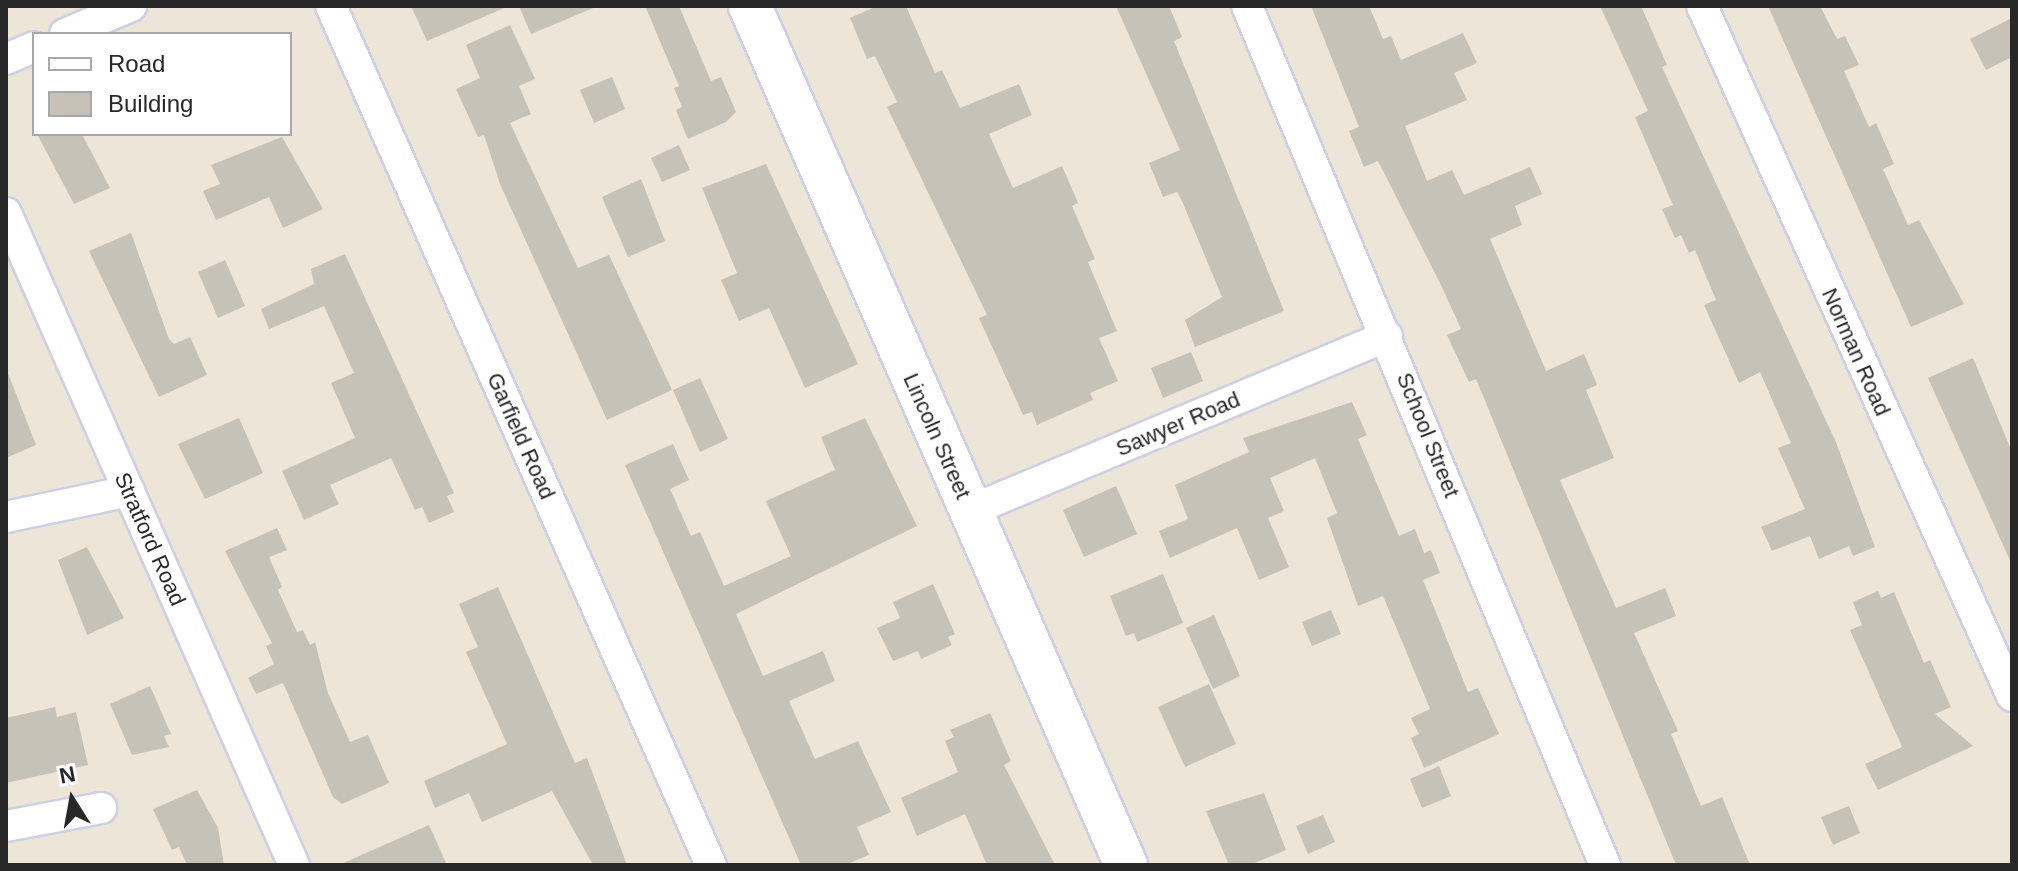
<!DOCTYPE html>
<style>
body{margin:0}
#map{position:relative;width:2018px;height:871px;overflow:hidden;background:#ece5d8;font-family:Helvetica,sans-serif}
div>[style]{position:absolute}
.building>*{inset:0;background:#c7c2b8}
.roads{filter:drop-shadow(2px 0 #cdcfe3) drop-shadow(-2px 0 #cdcfe3) drop-shadow(0 2px #cdcfe3) drop-shadow(0 -2px #cdcfe3)}
.street>*{height:30px;margin:-15px;padding:0 15px;transform-origin:15px;border-radius:15px;background:#fff}
.secondary>*{height:42px;margin:-21px;padding:0 21px;transform-origin:21px;border-radius:21px;background:#fff}
span{translate:-50% -50%;white-space:nowrap;text-align:center;line-height:1.15;-webkit-text-stroke:7px #fff;paint-order:stroke}
.street-label{font-size:22px;color:#282828}
.frame{position:absolute;inset:0;border:8px solid #282828;pointer-events:none}
.legend{position:absolute;left:32px;top:32px;width:260px;height:104px;box-sizing:border-box;background:#fff;border:2px solid #a9a9a9;margin:0;padding:10px 14px;list-style:none;font-size:24px;color:#282828}
.legend li{display:flex;align-items:center;gap:16px;height:40px}
.legend b{width:40px;border:2px solid #a9a9a9}
.north{position:absolute;left:32px;top:759px;width:80px;height:80px;-webkit-text-stroke:6px #fff;paint-order:stroke;rotate:349deg;font-size:22px;font-weight:700;line-height:32px;text-align:center;color:#282828}
.north::after{content:'';display:block;margin:auto;width:28px;height:36px;background:#282828;clip-path:polygon(50% 0,100% 100%,50% 72%,0 100%)}
</style>
<div id="map">
<div class="building">
<div style="clip-path:polygon(411px 6px,509px 6px,427px 41px)"></div>
<div style="clip-path:polygon(519px 6px,598px 6px,531px 34px)"></div>
<div style="clip-path:polygon(645px 6px,679px 6px,711px 81px,721px 77px,736px 112px,726px 122px,688px 139px,676px 110px,682px 107px,674px 88px,679px 86px)"></div>
<div style="clip-path:polygon(877px 6px,906px 6px,935px 73px,942px 70px,960px 108px,1019px 84px,1032px 115px,989px 134px,1013px 188px,1062px 166px,1078px 203px,1072px 206px,1095px 259px,1088px 262px,1117px 331px,1099px 338px,1118px 381px,1090px 393px,1093px 400px,1037px 425px,1032px 412px,1023px 415px,979px 318px,987px 315px,887px 107px,897px 102px,875px 56px,867px 59px,850px 18px)"></div>
<div style="clip-path:polygon(1116px 6px,1169px 6px,1182px 37px,1174px 41px,1284px 311px,1195px 347px,1185px 320px,1222px 297px,1182px 201px,1177px 192px,1163px 197px,1149px 163px,1180px 150px)"></div>
<div style="clip-path:polygon(1311px 6px,1369px 6px,1383px 39px,1391px 36px,1401px 60px,1463px 33px,1477px 63px,1454px 73px,1467px 100px,1405px 126px,1427px 181px,1452px 170px,1464px 195px,1530px 167px,1542px 194px,1515px 206px,1522px 225px,1490px 239px,1546px 371px,1584px 354px,1597px 385px,1586px 390px,1614px 458px,1560px 480px,1616px 608px,1665px 588px,1676px 616px,1634px 633px,1678px 731px,1671px 734px,1701px 806px,1722px 797px,1750px 865px,1676px 865px,1476px 379px,1469px 382px,1447px 335px,1461px 329px,1440px 283px,1378px 161px,1364px 167px,1349px 131px,1359px 127px)"></div>
<div style="clip-path:polygon(1600px 6px,1641px 6px,1667px 65px,1662px 67px,1835px 440px,1875px 547px,1853px 556px,1849px 546px,1819px 559px,1810px 536px,1772px 551px,1761px 527px,1805px 509px,1778px 448px,1791px 443px,1760px 372px,1739px 383px,1704px 305px,1716px 300px,1695px 250px,1689px 253px,1681px 235px,1675px 238px,1662px 209px,1673px 205px,1635px 117px,1648px 111px)"></div>
<div style="clip-path:polygon(1768px 6px,1820px 6px,1837px 39px,1845px 36px,1859px 65px,1844px 71px,1869px 127px,1876px 123px,1894px 164px,1883px 169px,1908px 225px,1919px 220px,1964px 304px,1911px 327px)"></div>
<div style="clip-path:polygon(2012px 18px,2012px 57px,1986px 70px,1970px 39px)"></div>
<div style="clip-path:polygon(510px 25px,535px 79px,519px 86px,531px 114px,510px 123px,578px 268px,609px 255px,672px 390px,607px 420px,500px 184px,484px 135px,478px 137px,456px 89px,480px 78px,466px 45px)"></div>
<div style="clip-path:polygon(612px 77px,625px 109px,594px 123px,580px 90px)"></div>
<div style="clip-path:polygon(37px 134px,82px 134px,110px 188px,74px 204px)"></div>
<div style="clip-path:polygon(282px 137px,323px 209px,283px 228px,269px 197px,216px 220px,203px 191px,220px 184px,211px 165px)"></div>
<div style="clip-path:polygon(679px 145px,690px 170px,662px 182px,651px 158px)"></div>
<div style="clip-path:polygon(766px 164px,858px 364px,805px 388px,769px 308px,739px 321px,721px 280px,737px 273px,702px 188px)"></div>
<div style="clip-path:polygon(641px 179px,665px 241px,628px 257px,602px 197px)"></div>
<div style="clip-path:polygon(131px 233px,169px 339px,174px 344px,190px 337px,207px 375px,159px 397px,89px 251px)"></div>
<div style="clip-path:polygon(345px 254px,454px 493px,447px 496px,454px 512px,429px 523px,422px 507px,415px 510px,391px 458px,330px 485px,339px 504px,304px 520px,282px 471px,355px 438px,331px 383px,354px 373px,324px 306px,269px 329px,261px 309px,314px 284px,311px 269px)"></div>
<div style="clip-path:polygon(225px 260px,245px 306px,218px 318px,198px 272px)"></div>
<div style="clip-path:polygon(1191px 352px,1203px 381px,1163px 398px,1151px 368px)"></div>
<div style="clip-path:polygon(1973px 358px,2012px 452px,2012px 565px,1928px 378px)"></div>
<div style="clip-path:polygon(6px 368px,36px 445px,6px 458px)"></div>
<div style="clip-path:polygon(700px 378px,728px 439px,700px 452px,673px 390px)"></div>
<div style="clip-path:polygon(1352px 402px,1367px 435px,1358px 439px,1399px 536px,1415px 529px,1424px 553px,1431px 550px,1440px 573px,1423px 580px,1468px 692px,1478px 688px,1499px 734px,1424px 768px,1411px 738px,1419px 734px,1411px 718px,1430px 709px,1383px 596px,1358px 606px,1327px 518px,1337px 513px,1315px 458px,1270px 478px,1284px 511px,1268px 518px,1289px 567px,1259px 580px,1237px 528px,1170px 558px,1159px 531px,1188px 519px,1175px 485px,1249px 452px,1243px 438px)"></div>
<div style="clip-path:polygon(239px 418px,263px 473px,205px 499px,178px 444px)"></div>
<div style="clip-path:polygon(865px 418px,917px 526px,736px 614px,763px 676px,823px 651px,835px 681px,789px 701px,815px 759px,858px 741px,891px 812px,857px 827px,869px 855px,845px 865px,801px 865px,625px 465px,673px 444px,689px 480px,670px 489px,691px 536px,700px 532px,724px 586px,791px 556px,766px 501px,835px 470px,821px 437px)"></div>
<div style="clip-path:polygon(1116px 486px,1137px 534px,1084px 557px,1063px 510px)"></div>
<div style="clip-path:polygon(277px 528px,287px 550px,269px 557px,282px 587px,278px 590px,297px 632px,303px 630px,310px 645px,315px 642px,328px 693px,350px 742px,368px 735px,389px 783px,342px 804px,333px 797px,283px 683px,256px 694px,248px 678px,274px 664px,266px 646px,272px 643px,225px 551px)"></div>
<div style="clip-path:polygon(87px 547px,124px 618px,87px 635px,58px 560px)"></div>
<div style="clip-path:polygon(1163px 574px,1183px 623px,1137px 642px,1134px 633px,1126px 636px,1110px 596px)"></div>
<div style="clip-path:polygon(933px 584px,955px 634px,948px 637px,952px 645px,921px 659px,918px 651px,893px 661px,877px 628px,900px 618px,893px 602px)"></div>
<div style="clip-path:polygon(498px 587px,575px 763px,587px 758px,627px 865px,593px 865px,552px 791px,482px 822px,469px 793px,435px 808px,424px 781px,507px 744px,466px 652px,478px 647px,459px 604px)"></div>
<div style="clip-path:polygon(1878px 591px,1881px 598px,1894px 592px,1924px 663px,1930px 660px,1951px 707px,1935px 714px,1973px 746px,1878px 790px,1865px 764px,1902px 747px,1850px 630px,1862px 625px,1853px 602px)"></div>
<div style="clip-path:polygon(1331px 610px,1341px 634px,1312px 646px,1302px 622px)"></div>
<div style="clip-path:polygon(1214px 615px,1240px 676px,1213px 689px,1186px 628px)"></div>
<div style="clip-path:polygon(1209px 684px,1236px 744px,1185px 767px,1158px 707px)"></div>
<div style="clip-path:polygon(150px 686px,171px 734px,164px 736px,169px 747px,132px 755px,110px 704px)"></div>
<div style="clip-path:polygon(55px 707px,57px 717px,76px 712px,88px 765px,6px 783px,6px 718px)"></div>
<div style="clip-path:polygon(990px 713px,1011px 761px,1004px 765px,1055px 865px,987px 865px,965px 814px,917px 836px,901px 798px,958px 772px,945px 741px,954px 737px,950px 730px)"></div>
<div style="clip-path:polygon(1439px 766px,1451px 796px,1422px 808px,1410px 779px)"></div>
<div style="clip-path:polygon(197px 790px,218px 828px,224px 865px,187px 865px,179px 847px,172px 850px,153px 809px)"></div>
<div style="clip-path:polygon(1264px 793px,1286px 850px,1250px 865px,1229px 865px,1206px 811px)"></div>
<div style="clip-path:polygon(1849px 806px,1860px 833px,1833px 845px,1821px 817px)"></div>
<div style="clip-path:polygon(1323px 815px,1335px 842px,1308px 854px,1296px 826px)"></div>
<div style="clip-path:polygon(429px 825px,447px 865px,339px 865px)"></div>
</div>
<div class="roads">
<div class="street">
<div style="left:331px;top:6px;width:939px;rotate:66.14deg"></div>
<div style="left:1247px;top:6px;width:931px;rotate:67.38deg"></div>
<div style="left:1702px;top:6px;width:756px;rotate:65.81deg"></div>
<div style="left:65px;top:34px;width:72px;rotate:-23deg"></div>
<div style="left:6px;top:59px;width:30px;rotate:-23deg"></div>
<div style="left:6px;top:213px;width:713px;rotate:66.17deg"></div>
<div style="left:969px;top:511px;width:453px;rotate:-22.7deg"></div>
<div style="left:6px;top:517px;width:126px;rotate:-11.9deg"></div>
<div style="left:6px;top:826px;width:97px;rotate:-10.7deg"></div>
</div>
<div class="secondary">
<div style="left:750px;top:6px;width:938px;rotate:66.36deg"></div>
</div>
</div>
<div class="street-label">
<span style="left:1856px;top:352px;rotate:66deg">Norman Road</span>
<span style="left:1178px;top:424px;rotate:-23deg">Sawyer Road</span>
<span style="left:1428px;top:435px;rotate:68deg">School Street</span>
<span style="left:521px;top:436px;rotate:66deg">Garfield Road</span>
<span style="left:937px;top:436px;rotate:66deg">Lincoln Street</span>
<span style="left:150px;top:539px;rotate:66deg">Stratford Road</span>
</div>
<div class="frame"></div>
<ul class="legend">
<li><b style="height:10px;background:#fff"></b>Road</li>
<li><b style="height:22px;background:#c7c2b8"></b>Building</li>
</ul>
<div class="north">N</div>
</div>
